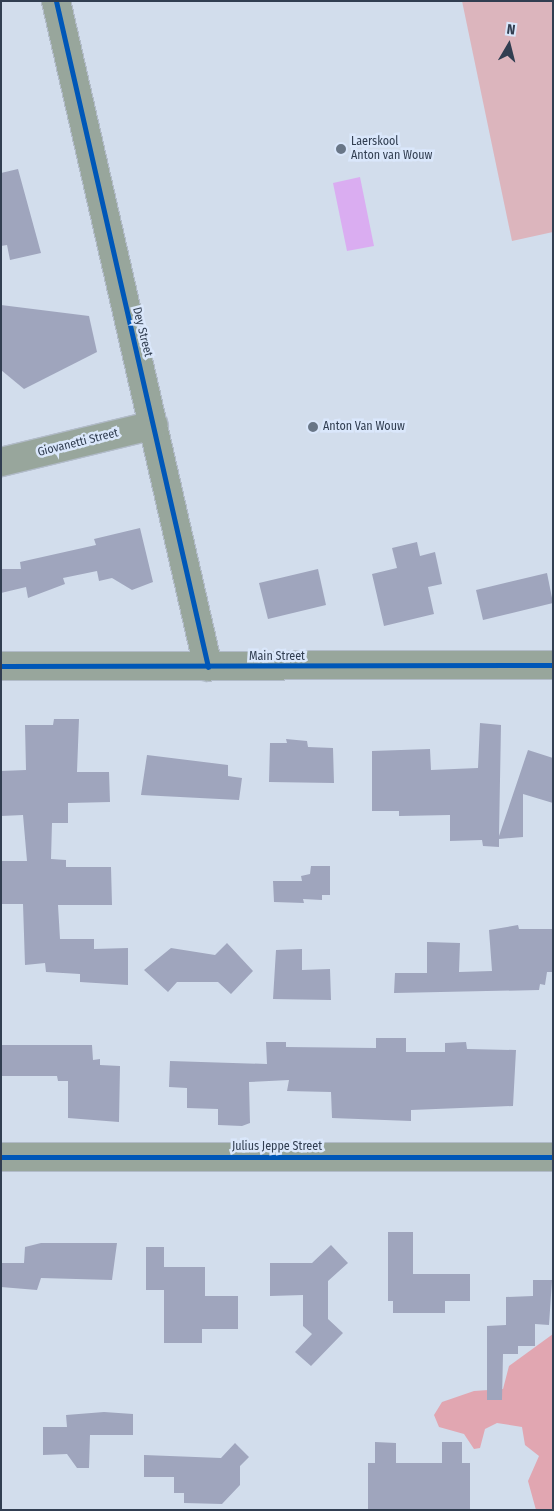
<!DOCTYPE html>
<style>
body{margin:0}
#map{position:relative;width:554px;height:1511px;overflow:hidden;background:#d2ddec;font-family:"Fira Sans Condensed",sans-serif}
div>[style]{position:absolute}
.green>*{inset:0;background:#dcb5bd}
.forest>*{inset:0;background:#e1a6b1}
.water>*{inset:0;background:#daadf1}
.building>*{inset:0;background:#9fa5bd}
.roads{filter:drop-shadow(1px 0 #b1bbc8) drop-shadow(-1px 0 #b1bbc8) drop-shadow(0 1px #b1bbc8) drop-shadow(0 -1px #b1bbc8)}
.minor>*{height:28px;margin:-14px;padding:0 14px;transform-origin:14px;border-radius:14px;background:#98a69c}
.cycleway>*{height:5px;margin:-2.5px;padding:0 2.5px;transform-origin:2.5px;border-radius:2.5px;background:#0057b8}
.dots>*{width:14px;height:14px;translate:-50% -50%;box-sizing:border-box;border:2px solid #dae7fb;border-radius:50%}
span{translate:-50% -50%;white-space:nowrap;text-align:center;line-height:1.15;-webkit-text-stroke:5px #dae7fb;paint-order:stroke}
.poi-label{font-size:12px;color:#313e51}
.left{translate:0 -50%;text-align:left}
.street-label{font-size:12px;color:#313e51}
.frame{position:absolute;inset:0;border:2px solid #313e51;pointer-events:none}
.north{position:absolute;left:484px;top:20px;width:50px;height:50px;-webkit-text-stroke:4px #dae7fb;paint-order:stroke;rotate:8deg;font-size:14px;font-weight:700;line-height:20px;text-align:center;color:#313e51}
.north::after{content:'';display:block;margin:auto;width:18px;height:22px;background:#313e51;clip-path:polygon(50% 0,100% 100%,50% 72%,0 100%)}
</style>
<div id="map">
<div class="green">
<div style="clip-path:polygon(462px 1px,553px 1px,553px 232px,512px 241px)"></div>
</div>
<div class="forest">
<div style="clip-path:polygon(553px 1334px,553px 1510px,536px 1510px,528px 1481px,539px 1456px,525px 1445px,522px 1427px,497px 1423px,485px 1429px,480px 1448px,474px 1449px,464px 1434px,439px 1427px,434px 1415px,442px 1402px,474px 1391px,503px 1389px,509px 1366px)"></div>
</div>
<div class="water">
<div style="clip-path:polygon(360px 177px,374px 246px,347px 251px,333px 183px)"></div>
</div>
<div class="building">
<div style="clip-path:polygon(18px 169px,41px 253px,10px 260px,7px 245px,1px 246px,1px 173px)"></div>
<div style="clip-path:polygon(1px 305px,89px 316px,97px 352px,24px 389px,1px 370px)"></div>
<div style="clip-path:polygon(140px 528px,153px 582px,132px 590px,112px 578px,99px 581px,97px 571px,63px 578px,65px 584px,28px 598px,26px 587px,1px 593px,1px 569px,21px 569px,20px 562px,96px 545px,94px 539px)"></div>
<div style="clip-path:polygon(417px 542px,420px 556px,435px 552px,442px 584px,428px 587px,434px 614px,384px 626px,372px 574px,397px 568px,392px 548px)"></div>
<div style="clip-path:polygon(318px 569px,326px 605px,268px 619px,259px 583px)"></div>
<div style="clip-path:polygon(547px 573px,553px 603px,483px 620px,476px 590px)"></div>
<div style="clip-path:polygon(54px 719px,79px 719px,77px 772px,109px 772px,110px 802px,68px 803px,68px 823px,52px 823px,51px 859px,66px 860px,66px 867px,111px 867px,112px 905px,58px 905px,60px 939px,94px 939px,94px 949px,128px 948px,128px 985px,80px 982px,80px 974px,46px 972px,45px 963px,25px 965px,23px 904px,1px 904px,1px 861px,27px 861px,23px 815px,1px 816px,1px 771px,26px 770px,25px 725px,53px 725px)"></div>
<div style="clip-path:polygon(480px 723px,501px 725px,499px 836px,528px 750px,553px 758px,553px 803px,523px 794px,523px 837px,499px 839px,499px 847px,483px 846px,482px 840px,450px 841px,450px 815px,399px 816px,399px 811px,372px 811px,372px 751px,430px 749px,431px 770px,478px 768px)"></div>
<div style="clip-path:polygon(286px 739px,307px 741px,308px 747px,333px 748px,334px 783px,269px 782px,270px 743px,287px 743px)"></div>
<div style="clip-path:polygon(147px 755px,228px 765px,228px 776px,242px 778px,239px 800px,141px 795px)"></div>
<div style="clip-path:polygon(311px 866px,330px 866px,330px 895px,322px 895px,322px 900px,303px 899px,304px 903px,274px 902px,273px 881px,302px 881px,301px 876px,310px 874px)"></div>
<div style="clip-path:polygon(518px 925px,519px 929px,553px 929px,553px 972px,547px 972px,545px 985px,540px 984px,539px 990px,394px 993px,395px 973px,427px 973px,427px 942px,460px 943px,459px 972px,492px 971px,489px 930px)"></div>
<div style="clip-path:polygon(227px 943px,253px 971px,231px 994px,218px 982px,177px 982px,168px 992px,144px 970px,171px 948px,215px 955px)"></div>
<div style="clip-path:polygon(302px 949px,302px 970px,330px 969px,331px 1000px,273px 999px,276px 950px)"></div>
<div style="clip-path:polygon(376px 1038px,406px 1038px,406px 1052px,445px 1052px,445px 1043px,466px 1042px,467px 1049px,516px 1050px,513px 1106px,411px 1110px,411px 1121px,332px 1118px,331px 1092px,287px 1091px,289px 1080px,249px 1082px,250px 1123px,242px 1126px,218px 1125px,218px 1109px,187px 1108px,187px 1088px,169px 1087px,170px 1061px,267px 1064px,266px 1042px,286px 1042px,286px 1047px,376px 1048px)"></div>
<div style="clip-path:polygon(1px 1045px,92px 1045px,93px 1060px,100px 1059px,100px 1065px,120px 1066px,119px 1122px,68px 1118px,68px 1081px,58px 1081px,57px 1076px,1px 1076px)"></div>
<div style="clip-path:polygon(388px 1232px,413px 1232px,413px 1274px,470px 1274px,470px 1301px,445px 1301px,445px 1313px,393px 1313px,393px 1301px,388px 1301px)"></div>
<div style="clip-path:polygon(41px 1243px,117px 1243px,112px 1280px,41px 1278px,37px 1290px,1px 1287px,1px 1263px,24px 1263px,25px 1247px)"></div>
<div style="clip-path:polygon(331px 1245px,348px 1263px,328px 1281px,328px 1319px,343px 1333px,311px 1366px,295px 1352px,312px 1334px,303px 1326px,303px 1295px,270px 1296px,270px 1263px,312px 1263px)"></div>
<div style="clip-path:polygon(146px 1247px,164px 1247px,164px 1267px,205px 1267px,205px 1296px,238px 1296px,238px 1329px,202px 1329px,202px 1343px,164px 1343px,164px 1290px,146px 1290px)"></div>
<div style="clip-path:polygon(533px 1280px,552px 1280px,549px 1325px,535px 1324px,535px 1346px,518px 1346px,518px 1354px,503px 1354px,502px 1400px,487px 1400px,487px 1326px,506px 1325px,506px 1297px,533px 1296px)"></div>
<div style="clip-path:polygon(104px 1412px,133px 1414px,133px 1435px,90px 1435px,89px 1468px,77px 1468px,67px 1454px,43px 1455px,43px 1427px,67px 1427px,66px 1415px)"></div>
<div style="clip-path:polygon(375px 1442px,396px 1443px,396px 1463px,442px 1463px,442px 1442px,462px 1442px,462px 1463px,470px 1463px,470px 1510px,368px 1510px,368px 1463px,375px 1463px)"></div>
<div style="clip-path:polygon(235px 1443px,249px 1457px,240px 1466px,240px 1485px,222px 1504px,184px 1503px,184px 1493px,174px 1493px,174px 1477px,144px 1477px,144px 1455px,221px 1458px)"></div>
</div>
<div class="roads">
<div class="minor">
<div style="left:56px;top:1px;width:683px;rotate:77.14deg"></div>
<div style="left:1px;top:462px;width:157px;rotate:-13.6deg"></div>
<div style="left:1px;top:666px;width:552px;rotate:-0.1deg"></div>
<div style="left:1px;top:1157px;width:552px"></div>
</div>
</div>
<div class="cycleway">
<div style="left:56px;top:1px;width:683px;rotate:77.14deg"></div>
<div style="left:1px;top:666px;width:552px;rotate:-0.1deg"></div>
<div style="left:1px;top:1157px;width:552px"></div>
</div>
<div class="dots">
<div style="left:341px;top:149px;background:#697687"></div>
<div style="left:313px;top:427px;background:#697687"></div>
</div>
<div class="poi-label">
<span class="left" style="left:351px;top:149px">Laerskool<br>Anton van Wouw</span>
<span class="left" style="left:323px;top:427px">Anton Van Wouw</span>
</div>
<div class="street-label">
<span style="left:142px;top:332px;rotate:76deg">Dey Street</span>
<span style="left:78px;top:443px;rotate:-14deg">Giovanetti Street</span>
<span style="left:277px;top:657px">Main Street</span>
<span style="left:277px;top:1147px">Julius Jeppe Street</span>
</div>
<div class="frame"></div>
<div class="north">N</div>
</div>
